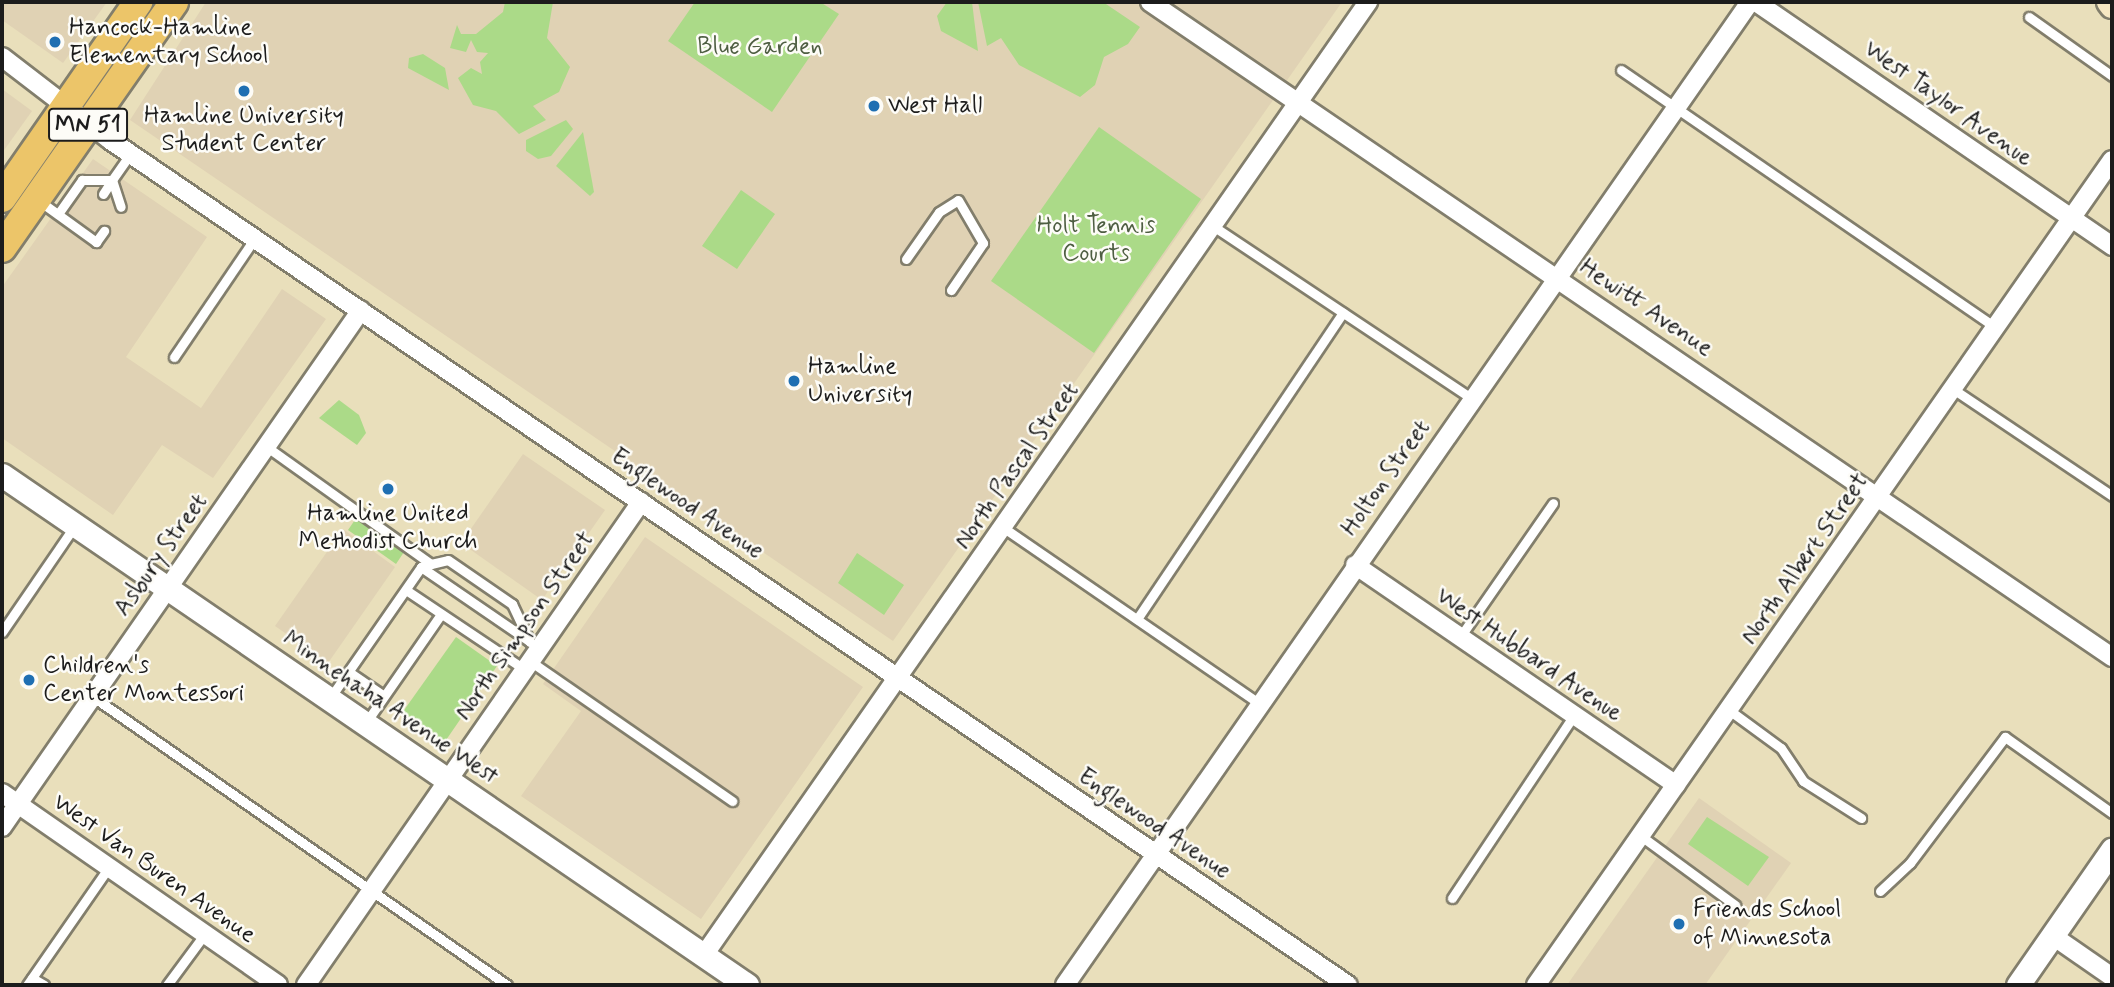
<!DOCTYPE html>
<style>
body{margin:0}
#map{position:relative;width:2114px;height:987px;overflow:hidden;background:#e9dfbb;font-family:Mynerve,sans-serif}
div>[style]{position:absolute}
.built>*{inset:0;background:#e0d2b4}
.green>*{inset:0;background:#abda88}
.roads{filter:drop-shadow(2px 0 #827e6c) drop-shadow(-2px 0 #827e6c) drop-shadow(0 2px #827e6c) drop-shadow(0 -2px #827e6c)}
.service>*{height:9px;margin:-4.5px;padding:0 4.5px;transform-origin:4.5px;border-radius:4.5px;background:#fff}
.minor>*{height:18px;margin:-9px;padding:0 9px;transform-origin:9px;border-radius:9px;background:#fff}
.tertiary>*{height:23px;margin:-11.5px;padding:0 11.5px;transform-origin:11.5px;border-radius:11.5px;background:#fff}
.secondary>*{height:24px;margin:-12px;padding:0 12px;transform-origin:12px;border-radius:12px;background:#f7e8c3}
.primary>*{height:28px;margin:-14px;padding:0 14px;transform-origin:14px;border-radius:14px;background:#ecc569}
.dots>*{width:19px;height:19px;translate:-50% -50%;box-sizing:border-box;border:4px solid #fdfcf7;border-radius:50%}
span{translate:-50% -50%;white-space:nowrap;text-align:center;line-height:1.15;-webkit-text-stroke:5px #fdfcf7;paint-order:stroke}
.shield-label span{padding:2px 5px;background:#fdfcf7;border:2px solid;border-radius:5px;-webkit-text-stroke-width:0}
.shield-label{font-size:23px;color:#1c1c1c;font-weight:700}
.poi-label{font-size:24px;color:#1c1c1c}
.left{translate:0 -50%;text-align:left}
.park-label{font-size:24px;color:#4e5e42}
.street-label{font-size:24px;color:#1c1c1c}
.frame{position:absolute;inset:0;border:4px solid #1c1c1c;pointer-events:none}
</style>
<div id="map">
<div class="built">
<div style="clip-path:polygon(2px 2px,107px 2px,63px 63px,2px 20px)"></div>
<div style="clip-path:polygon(206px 2px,1342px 2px,893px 641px,130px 120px)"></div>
<div style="clip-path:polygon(2px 89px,32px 111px,2px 153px)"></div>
<div style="clip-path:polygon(93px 159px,207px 237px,126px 357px,201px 408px,282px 289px,326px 319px,213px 478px,162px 445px,113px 515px,2px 438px,2px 287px)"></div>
<div style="clip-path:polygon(523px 454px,605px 510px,542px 600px,461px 543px)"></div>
<div style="clip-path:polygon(343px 529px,395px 567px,328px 663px,275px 626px)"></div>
<div style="clip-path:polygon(645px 537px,863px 687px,701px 919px,521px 796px,581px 711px,543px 684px)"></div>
<div style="clip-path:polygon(1699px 798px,1791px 863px,1705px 985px,1567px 985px)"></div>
</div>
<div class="green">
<div style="clip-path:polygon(505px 2px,553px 2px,547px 38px,570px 67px,559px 92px,533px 106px,546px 120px,519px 134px,496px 111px,473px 105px,458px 78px,471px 68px,482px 74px,480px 62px,488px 53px,477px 52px,471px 40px,466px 52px,450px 48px,457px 25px,461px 34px,476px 34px,503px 12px)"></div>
<div style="clip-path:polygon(695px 2px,820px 2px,839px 14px,772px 112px,668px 41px)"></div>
<div style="clip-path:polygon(947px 2px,972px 2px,978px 51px,941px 31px,937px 16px)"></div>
<div style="clip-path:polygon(978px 2px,1103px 2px,1140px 27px,1128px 44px,1104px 57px,1095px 85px,1080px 97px,1019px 65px,1001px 38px,987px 46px)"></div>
<div style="clip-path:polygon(423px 54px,445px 68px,449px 90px,408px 68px,409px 58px)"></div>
<div style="clip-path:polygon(566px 120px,573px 129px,551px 156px,538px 159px,526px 151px,526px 140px)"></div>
<div style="clip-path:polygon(1099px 127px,1201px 199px,1094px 353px,991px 281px)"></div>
<div style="clip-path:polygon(583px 132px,594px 192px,590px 196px,556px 166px)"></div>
<div style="clip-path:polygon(741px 190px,775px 214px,737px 269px,702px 246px)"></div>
<div style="clip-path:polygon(339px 400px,359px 415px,366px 433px,357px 445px,319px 418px)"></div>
<div style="clip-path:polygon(359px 514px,406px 549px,396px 564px,348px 530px)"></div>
<div style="clip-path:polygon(857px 553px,904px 585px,884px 615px,838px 583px)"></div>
<div style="clip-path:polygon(456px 637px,497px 666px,444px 743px,402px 713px)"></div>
<div style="clip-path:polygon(1707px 817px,1769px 857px,1748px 886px,1688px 844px)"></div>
</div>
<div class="roads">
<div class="service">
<div style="left:2029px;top:17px;width:102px;rotate:35.4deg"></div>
<div style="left:1621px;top:70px;width:455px;rotate:34.5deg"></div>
<div style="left:112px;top:180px;width:28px;rotate:72deg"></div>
<div style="left:103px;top:194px;width:17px;rotate:-57deg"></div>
<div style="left:38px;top:200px;width:72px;rotate:35.9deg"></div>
<div style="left:96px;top:242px;width:14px;rotate:-54deg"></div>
<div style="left:58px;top:214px;width:42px;rotate:-54.8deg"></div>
<div style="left:82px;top:180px;width:30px"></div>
<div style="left:112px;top:180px;width:33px;rotate:-55deg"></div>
<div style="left:1213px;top:226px;width:311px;rotate:33.7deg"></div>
<div style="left:906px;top:259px;width:57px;rotate:-54.9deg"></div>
<div style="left:939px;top:212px;width:22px;rotate:-32deg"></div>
<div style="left:958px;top:200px;width:50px;rotate:59.8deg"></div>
<div style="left:983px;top:243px;width:57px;rotate:124.2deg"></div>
<div style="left:174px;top:357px;width:144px;rotate:-55.8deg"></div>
<div style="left:1953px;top:389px;width:192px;rotate:33.9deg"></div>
<div style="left:267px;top:447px;width:201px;rotate:35.5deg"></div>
<div style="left:1004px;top:528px;width:311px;rotate:34.5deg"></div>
<div style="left:421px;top:567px;width:131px;rotate:34.4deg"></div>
<div style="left:406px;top:590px;width:142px;rotate:33.8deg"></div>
<div style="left:1137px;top:619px;width:369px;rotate:-56.1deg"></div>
<div style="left:2px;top:632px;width:127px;rotate:-55.6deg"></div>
<div style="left:1460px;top:637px;width:163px;rotate:-55.2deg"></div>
<div style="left:530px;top:661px;width:246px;rotate:34.7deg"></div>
<div style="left:349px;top:672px;width:42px;rotate:34.4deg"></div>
<div style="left:93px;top:697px;width:504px;rotate:34.82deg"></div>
<div style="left:330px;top:698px;width:160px;rotate:-55.2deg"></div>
<div style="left:421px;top:567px;width:10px;rotate:-17deg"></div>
<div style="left:431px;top:564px;width:17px;rotate:-13deg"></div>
<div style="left:448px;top:560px;width:78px;rotate:34.5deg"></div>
<div style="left:512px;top:604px;width:42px;rotate:64.7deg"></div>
<div style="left:1729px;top:710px;width:64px;rotate:36.2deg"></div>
<div style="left:1781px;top:748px;width:40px;rotate:56deg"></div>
<div style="left:1803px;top:781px;width:69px;rotate:32.5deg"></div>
<div style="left:367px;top:721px;width:130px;rotate:-55.3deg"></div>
<div style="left:1641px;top:836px;width:117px;rotate:36.3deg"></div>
<div style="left:1880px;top:891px;width:41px;rotate:-43deg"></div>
<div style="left:1910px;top:863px;width:158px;rotate:-53deg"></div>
<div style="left:2005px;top:737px;width:131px;rotate:35.4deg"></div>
<div style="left:1452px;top:898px;width:220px;rotate:-56.3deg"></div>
<div style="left:32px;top:978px;width:14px;rotate:30deg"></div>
<div style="left:27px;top:985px;width:144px;rotate:-55.2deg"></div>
<div style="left:167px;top:985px;width:62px;rotate:-53.5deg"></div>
</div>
<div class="minor">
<div style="left:1150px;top:2px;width:1164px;rotate:34.25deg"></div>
<div style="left:1756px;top:2px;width:432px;rotate:34.4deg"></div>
<div style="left:2px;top:57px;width:136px;rotate:37.5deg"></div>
<div style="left:110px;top:140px;width:1499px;rotate:34.32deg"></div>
<div style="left:1355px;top:565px;width:389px;rotate:34.4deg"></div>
<div style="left:2px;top:793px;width:336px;rotate:34.8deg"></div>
<div style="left:2px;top:827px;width:629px;rotate:-55.22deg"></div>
<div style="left:2053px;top:936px;width:72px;rotate:34.8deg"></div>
<div style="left:704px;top:955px;width:1162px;rotate:-55.13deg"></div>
<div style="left:306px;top:985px;width:588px;rotate:-55.26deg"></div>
<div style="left:1065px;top:985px;width:1198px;rotate:-55.13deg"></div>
<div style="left:1536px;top:985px;width:1006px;rotate:-55.08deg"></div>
</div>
<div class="tertiary">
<div style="left:2px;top:475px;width:903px;rotate:34.39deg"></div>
<div style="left:2018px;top:985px;width:165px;rotate:-55.2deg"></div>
</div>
<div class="secondary">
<div style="left:2109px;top:2px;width:5px;rotate:53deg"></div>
</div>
<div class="primary">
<div style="left:2px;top:198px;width:239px;rotate:-55.2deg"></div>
<div style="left:2px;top:248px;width:300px;rotate:-55deg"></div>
</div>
</div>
<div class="dots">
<div style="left:55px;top:42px;background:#1f6fb2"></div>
<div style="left:244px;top:91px;background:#1f6fb2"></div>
<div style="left:874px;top:106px;background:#1f6fb2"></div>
<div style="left:794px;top:381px;background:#1f6fb2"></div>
<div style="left:388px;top:489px;background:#1f6fb2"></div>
<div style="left:29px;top:680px;background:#1f6fb2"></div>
<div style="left:1679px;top:924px;background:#1f6fb2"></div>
</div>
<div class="shield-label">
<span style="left:88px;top:125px">MN 51</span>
</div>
<div class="poi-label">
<span class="left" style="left:69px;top:42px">Hancock-Hamline<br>Elementary School</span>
<span class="left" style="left:888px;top:106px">West Hall</span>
<span style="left:244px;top:130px">Hamline University<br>Student Center</span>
<span class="left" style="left:808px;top:381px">Hamline<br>University</span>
<span style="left:388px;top:528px">Hamline United<br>Methodist Church</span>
<span class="left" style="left:43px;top:680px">Children's<br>Center Montessori</span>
<span class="left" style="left:1693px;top:924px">Friends School<br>of Minnesota</span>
</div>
<div class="park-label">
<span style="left:760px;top:47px">Blue Garden</span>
<span style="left:1096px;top:240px">Holt Tennis<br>Courts</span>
</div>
<div class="street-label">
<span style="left:1948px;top:104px;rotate:35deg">West Taylor Avenue</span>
<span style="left:1646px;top:308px;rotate:34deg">Hewitt Avenue</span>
<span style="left:1017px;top:466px;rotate:-55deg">North Pascal Street</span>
<span style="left:1386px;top:478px;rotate:-55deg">Holton Street</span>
<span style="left:687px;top:504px;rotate:34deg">Englewood Avenue</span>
<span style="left:161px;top:555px;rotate:-55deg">Asbury Street</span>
<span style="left:1805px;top:559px;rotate:-55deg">North Albert Street</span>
<span style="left:525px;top:626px;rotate:-55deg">North Simpson Street</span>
<span style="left:1529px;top:655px;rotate:34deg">West Hubbard Avenue</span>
<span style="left:390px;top:708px;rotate:34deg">Minnehaha Avenue West</span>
<span style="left:1154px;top:824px;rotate:34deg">Englewood Avenue</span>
<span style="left:154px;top:869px;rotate:35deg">West Van Buren Avenue</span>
</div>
<div class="frame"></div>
</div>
